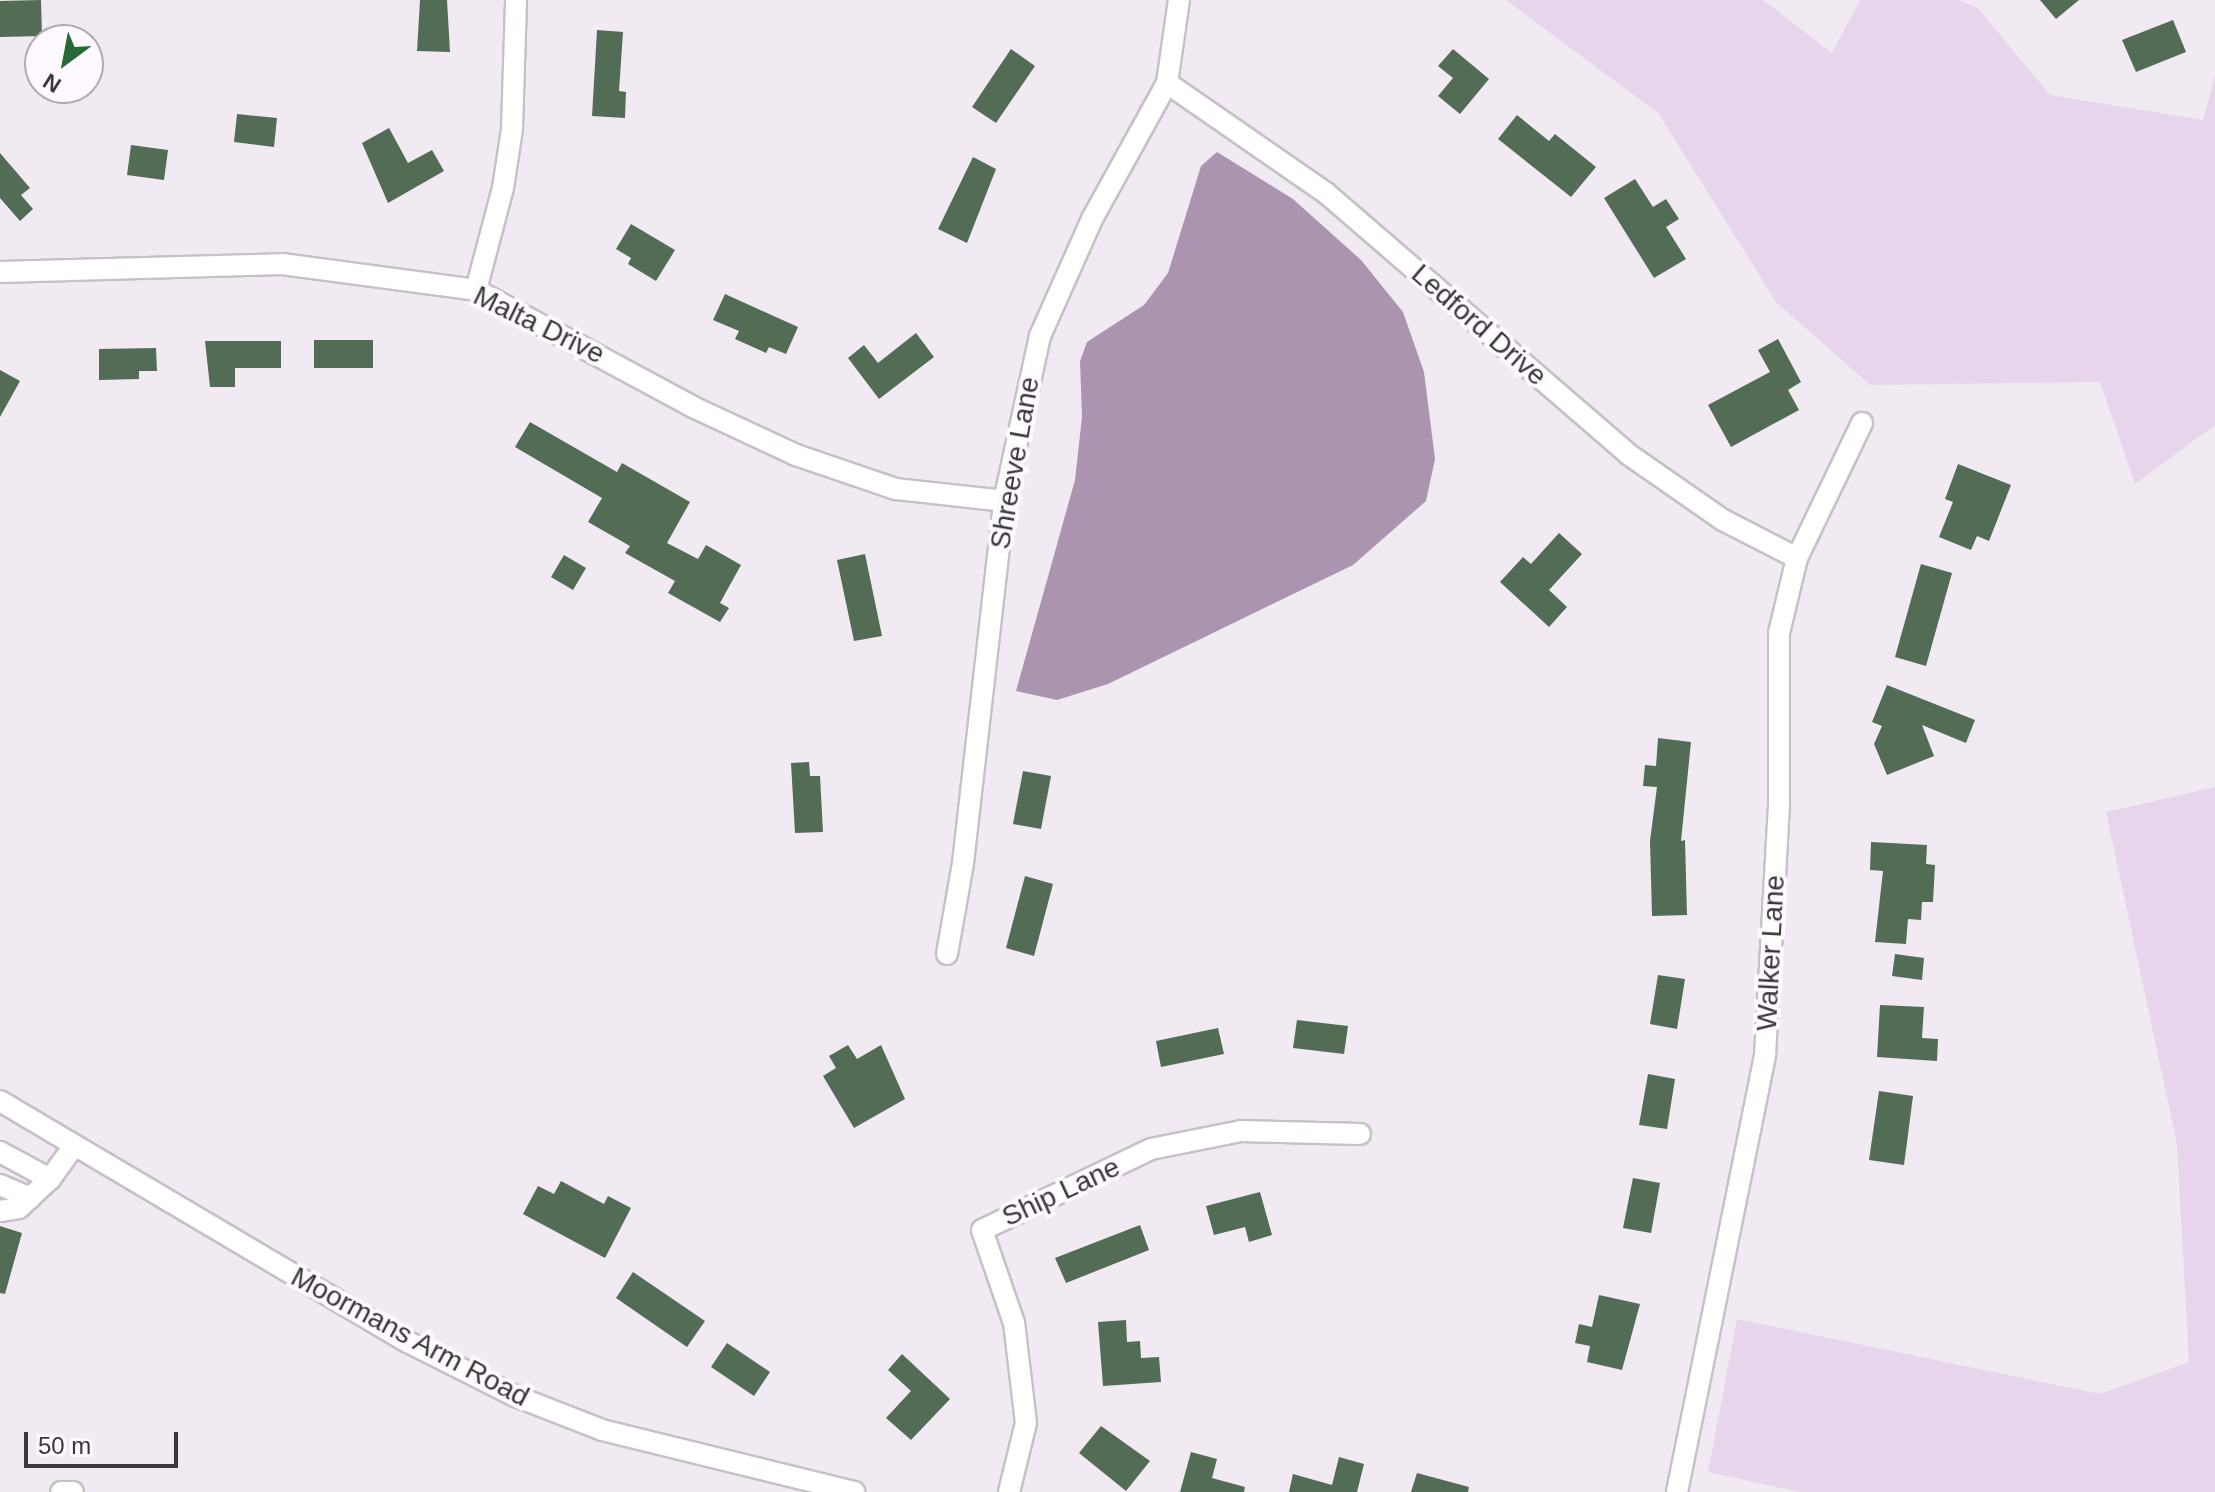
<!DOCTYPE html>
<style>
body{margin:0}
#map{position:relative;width:2215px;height:1492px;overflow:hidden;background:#f2eaf3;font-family:Helvetica,sans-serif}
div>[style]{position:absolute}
.green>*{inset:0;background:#e7d5ec}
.water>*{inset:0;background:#aa94af}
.building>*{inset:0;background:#526c55}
.roads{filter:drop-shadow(2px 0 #c7c0c8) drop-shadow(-2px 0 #c7c0c8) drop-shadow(0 2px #c7c0c8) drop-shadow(0 -2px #c7c0c8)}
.minor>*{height:20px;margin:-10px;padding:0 10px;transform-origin:10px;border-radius:10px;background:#fff}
span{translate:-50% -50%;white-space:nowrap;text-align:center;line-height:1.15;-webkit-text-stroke:8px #fdf9fe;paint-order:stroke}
.street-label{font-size:28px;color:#3a373b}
.north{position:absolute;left:24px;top:24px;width:80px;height:80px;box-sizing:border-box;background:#fdf9fe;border:2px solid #afabb0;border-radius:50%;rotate:212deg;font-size:22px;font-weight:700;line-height:32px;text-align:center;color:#3a373b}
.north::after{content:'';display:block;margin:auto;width:28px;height:36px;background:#276a35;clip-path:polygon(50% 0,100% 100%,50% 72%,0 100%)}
.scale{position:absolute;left:24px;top:1432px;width:154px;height:36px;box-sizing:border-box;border:4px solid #3a373b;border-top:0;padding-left:10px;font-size:24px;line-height:28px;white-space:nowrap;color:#3a373b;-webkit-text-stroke:6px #fdf9fe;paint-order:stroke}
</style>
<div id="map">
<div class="green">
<div style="clip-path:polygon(1506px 0,1763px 0,1832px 53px,1860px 0,1958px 0,1978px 8px,2050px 95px,2203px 120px,2215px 76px,2215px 425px,2135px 484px,2100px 382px,1870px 385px,1776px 302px,1658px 113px)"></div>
<div style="clip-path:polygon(2215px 787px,2215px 1492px,1800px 1492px,1708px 1472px,1737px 1319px,2100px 1394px,2189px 1362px,2177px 1144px,2106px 812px)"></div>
</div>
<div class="water">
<div style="clip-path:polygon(1217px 152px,1293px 199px,1361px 260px,1403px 312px,1424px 372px,1435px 459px,1426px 501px,1353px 565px,1108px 684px,1057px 700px,1016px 691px,1075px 480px,1082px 417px,1080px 361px,1087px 342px,1144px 305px,1168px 273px,1201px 166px)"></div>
</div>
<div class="building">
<div style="clip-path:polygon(41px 0,42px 36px,0 37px,0 1px)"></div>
<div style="clip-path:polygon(420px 0,447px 0,450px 52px,417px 51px)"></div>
<div style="clip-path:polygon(2040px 0,2079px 0,2056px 19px)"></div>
<div style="clip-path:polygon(2173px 20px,2186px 52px,2136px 72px,2122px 40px)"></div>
<div style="clip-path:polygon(597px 30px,623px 32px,619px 91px,626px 92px,625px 118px,592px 116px)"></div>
<div style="clip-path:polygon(1011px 49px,1035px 66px,996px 123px,972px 107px)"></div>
<div style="clip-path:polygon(1453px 49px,1489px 79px,1460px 114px,1438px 96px,1453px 78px,1438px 66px)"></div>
<div style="clip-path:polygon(237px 114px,277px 118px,274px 147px,234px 142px)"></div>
<div style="clip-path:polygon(1517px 115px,1549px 141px,1555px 134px,1596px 167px,1571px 197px,1498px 139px)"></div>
<div style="clip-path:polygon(389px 128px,408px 163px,432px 150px,444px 171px,388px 203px,362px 143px)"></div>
<div style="clip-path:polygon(131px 145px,168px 150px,164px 180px,127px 175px)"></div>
<div style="clip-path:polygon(0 153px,30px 188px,21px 195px,33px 209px,20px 221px,0 198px)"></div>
<div style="clip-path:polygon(973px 157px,996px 169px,967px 243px,938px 229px)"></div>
<div style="clip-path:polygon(1635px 179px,1653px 207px,1666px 199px,1679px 219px,1666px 227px,1686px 259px,1654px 278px,1604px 198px)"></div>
<div style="clip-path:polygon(631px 224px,675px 250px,656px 281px,628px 264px,631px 258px,616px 249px)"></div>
<div style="clip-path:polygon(725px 294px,798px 327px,786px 354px,769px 347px,766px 353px,735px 339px,739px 331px,713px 320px)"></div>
<div style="clip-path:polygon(916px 333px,934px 357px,879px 399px,848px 358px,864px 345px,878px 363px)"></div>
<div style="clip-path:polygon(1778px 339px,1801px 382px,1788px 390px,1799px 410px,1731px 447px,1708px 405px,1770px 372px,1758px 350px)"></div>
<div style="clip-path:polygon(314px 340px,373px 340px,373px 368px,314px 368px)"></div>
<div style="clip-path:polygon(205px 341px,281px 341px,281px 368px,235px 368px,235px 387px,210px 387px)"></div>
<div style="clip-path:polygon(156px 348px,157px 371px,139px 371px,139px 379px,99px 380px,99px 349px)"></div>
<div style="clip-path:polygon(0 370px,20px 381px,0 417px)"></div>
<div style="clip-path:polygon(530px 422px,617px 472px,622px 463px,690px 502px,667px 543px,698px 559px,706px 545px,741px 565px,720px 603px,729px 608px,720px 622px,668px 593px,675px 581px,625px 553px,630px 546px,588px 522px,602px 498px,515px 447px)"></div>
<div style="clip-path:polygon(1958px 464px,2011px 485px,1989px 541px,1977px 536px,1971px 550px,1939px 537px,1953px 502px,1945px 499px)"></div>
<div style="clip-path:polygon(1559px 533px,1582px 554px,1549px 590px,1567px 607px,1549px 627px,1500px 582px,1523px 557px,1531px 564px)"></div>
<div style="clip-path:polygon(865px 554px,882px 636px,854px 641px,837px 560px)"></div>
<div style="clip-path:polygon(564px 555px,586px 568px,573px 590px,551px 577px)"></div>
<div style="clip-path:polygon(1921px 564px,1952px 573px,1926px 666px,1895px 657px)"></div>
<div style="clip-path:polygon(1887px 685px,1975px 720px,1966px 743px,1922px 725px,1934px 756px,1887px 775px,1874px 744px,1882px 726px,1872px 722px)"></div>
<div style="clip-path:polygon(1658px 738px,1691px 742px,1681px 841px,1685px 840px,1687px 915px,1652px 916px,1650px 841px,1657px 787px,1643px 786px,1645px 765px,1656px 766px)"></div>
<div style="clip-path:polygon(809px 762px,810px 776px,820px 776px,823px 832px,795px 833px,791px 763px)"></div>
<div style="clip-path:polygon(1023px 771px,1051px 776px,1041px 829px,1013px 824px)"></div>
<div style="clip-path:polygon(1871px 842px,1927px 845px,1926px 864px,1935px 865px,1933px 902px,1922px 902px,1921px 920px,1908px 919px,1906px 944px,1875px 942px,1883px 871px,1870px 870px)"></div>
<div style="clip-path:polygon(1025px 876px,1053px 884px,1034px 956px,1006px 948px)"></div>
<div style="clip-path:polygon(1895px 954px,1924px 958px,1922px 980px,1892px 976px)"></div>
<div style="clip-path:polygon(1658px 975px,1685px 979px,1677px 1029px,1650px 1024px)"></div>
<div style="clip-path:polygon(1880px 1005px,1924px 1007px,1922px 1038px,1938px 1039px,1937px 1061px,1877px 1057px)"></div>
<div style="clip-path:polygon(1297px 1020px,1348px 1026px,1344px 1054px,1293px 1048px)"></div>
<div style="clip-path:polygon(1218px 1028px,1224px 1054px,1161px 1067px,1156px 1041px)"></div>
<div style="clip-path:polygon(848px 1045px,857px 1059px,881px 1045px,905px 1099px,854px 1128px,823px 1076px,836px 1068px,829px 1056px)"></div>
<div style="clip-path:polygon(1648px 1074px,1675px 1079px,1667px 1129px,1639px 1125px)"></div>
<div style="clip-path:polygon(1879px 1091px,1913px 1096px,1904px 1165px,1869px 1160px)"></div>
<div style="clip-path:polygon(1633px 1178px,1660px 1183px,1651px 1233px,1623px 1228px)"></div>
<div style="clip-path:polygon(561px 1181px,604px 1204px,608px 1196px,631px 1208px,605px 1258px,523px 1214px,538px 1186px,554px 1194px)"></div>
<div style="clip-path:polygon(1260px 1192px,1272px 1235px,1249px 1242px,1245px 1227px,1214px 1235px,1206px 1206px)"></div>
<div style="clip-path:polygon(1140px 1225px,1149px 1250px,1066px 1283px,1055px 1258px)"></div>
<div style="clip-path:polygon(0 1226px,22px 1233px,5px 1294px,0 1293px)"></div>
<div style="clip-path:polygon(633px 1272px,705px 1321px,687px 1347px,616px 1298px)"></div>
<div style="clip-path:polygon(1599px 1295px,1640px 1304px,1622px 1370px,1587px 1362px,1590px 1346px,1575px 1343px,1579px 1324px,1592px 1327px)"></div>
<div style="clip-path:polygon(1126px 1320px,1127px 1342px,1140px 1341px,1141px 1358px,1159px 1357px,1161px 1382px,1103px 1386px,1098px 1322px)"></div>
<div style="clip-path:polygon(727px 1343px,770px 1372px,754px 1396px,711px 1367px)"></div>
<div style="clip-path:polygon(902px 1354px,950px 1399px,911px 1440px,886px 1418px,911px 1391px,888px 1370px)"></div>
<div style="clip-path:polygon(1101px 1426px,1150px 1461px,1126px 1491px,1079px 1453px)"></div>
<div style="clip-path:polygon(1191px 1452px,1217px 1459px,1212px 1478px,1245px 1487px,1244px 1492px,1180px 1492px)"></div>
<div style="clip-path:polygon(1339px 1457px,1364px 1464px,1357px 1492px,1289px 1492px,1293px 1474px,1332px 1485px)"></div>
<div style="clip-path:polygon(1417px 1473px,1469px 1487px,1468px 1492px,1411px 1492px)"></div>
</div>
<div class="roads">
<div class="minor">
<div style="left:1167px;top:83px;width:193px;rotate:34.7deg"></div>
<div style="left:1326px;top:193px;width:399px;rotate:40.8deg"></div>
<div style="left:1628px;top:454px;width:116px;rotate:34.8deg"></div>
<div style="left:1723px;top:520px;width:83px;rotate:27.2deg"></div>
<div style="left:0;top:272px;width:282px;rotate:-1.6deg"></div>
<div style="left:282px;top:264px;width:196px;rotate:7.6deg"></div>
<div style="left:476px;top:290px;width:247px;rotate:28.3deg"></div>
<div style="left:693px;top:407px;width:114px;rotate:25deg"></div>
<div style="left:796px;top:455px;width:106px;rotate:18.8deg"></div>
<div style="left:896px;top:489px;width:109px;rotate:6.3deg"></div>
<div style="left:476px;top:290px;width:106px;rotate:-75.2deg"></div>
<div style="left:503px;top:188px;width:60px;rotate:-81.3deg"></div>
<div style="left:512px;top:129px;width:129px;rotate:-88.2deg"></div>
<div style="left:947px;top:954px;width:92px;rotate:-80deg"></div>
<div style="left:963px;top:863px;width:364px;rotate:-83.5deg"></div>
<div style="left:1004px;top:501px;width:169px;rotate:-77.7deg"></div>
<div style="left:1040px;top:336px;width:128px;rotate:-66deg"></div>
<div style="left:1092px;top:219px;width:155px;rotate:-61.1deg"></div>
<div style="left:1167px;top:83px;width:84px;rotate:-81.8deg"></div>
<div style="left:0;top:1101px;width:474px;rotate:30.6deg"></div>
<div style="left:408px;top:1342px;width:120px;rotate:26.8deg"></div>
<div style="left:515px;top:1396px;width:93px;rotate:21.3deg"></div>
<div style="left:602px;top:1430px;width:260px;rotate:13.8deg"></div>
<div style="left:0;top:1152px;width:57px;rotate:28.4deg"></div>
<div style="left:50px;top:1179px;width:41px;rotate:-54deg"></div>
<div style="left:0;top:1185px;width:33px;rotate:23deg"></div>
<div style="left:0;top:1211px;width:19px;rotate:-9deg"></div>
<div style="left:19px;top:1208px;width:42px;rotate:-43.1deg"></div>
<div style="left:61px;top:1492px;width:12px"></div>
<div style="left:1009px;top:1492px;width:71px;rotate:-76.2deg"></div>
<div style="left:1026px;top:1423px;width:101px;rotate:-96.8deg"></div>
<div style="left:1014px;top:1323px;width:98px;rotate:-109deg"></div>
<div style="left:982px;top:1230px;width:187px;rotate:-25.6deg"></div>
<div style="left:1151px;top:1149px;width:92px;rotate:-11.3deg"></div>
<div style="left:1241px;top:1131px;width:119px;rotate:1.4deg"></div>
<div style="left:1677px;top:1492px;width:446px;rotate:-78.6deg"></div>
<div style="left:1765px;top:1055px;width:252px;rotate:-86.8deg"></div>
<div style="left:1779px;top:803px;width:170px;rotate:-90deg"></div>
<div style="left:1779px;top:633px;width:77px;rotate:-76.5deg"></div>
<div style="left:1797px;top:558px;width:150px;rotate:-64.3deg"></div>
</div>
</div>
<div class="street-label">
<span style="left:539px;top:325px;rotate:26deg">Malta Drive</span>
<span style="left:1479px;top:325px;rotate:41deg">Ledford Drive</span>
<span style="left:1015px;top:463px;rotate:-80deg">Shreeve Lane</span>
<span style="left:1771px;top:953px;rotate:-87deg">Walker Lane</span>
<span style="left:1061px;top:1192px;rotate:-25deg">Ship Lane</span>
<span style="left:410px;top:1337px;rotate:28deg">Moormans Arm Road</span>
</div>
<div class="north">N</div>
<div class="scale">50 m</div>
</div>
